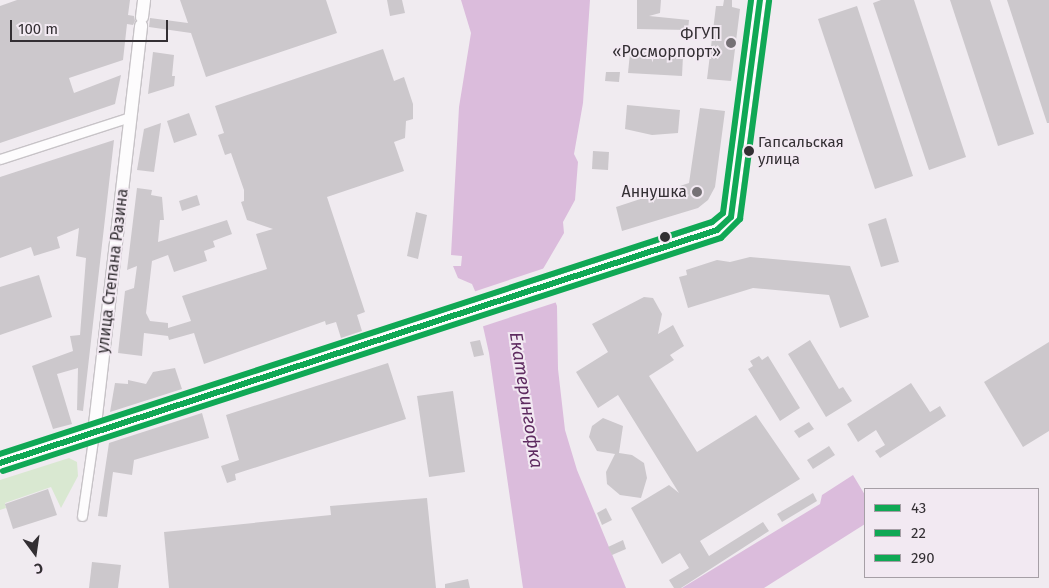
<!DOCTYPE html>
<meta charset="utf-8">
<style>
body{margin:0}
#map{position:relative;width:1049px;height:588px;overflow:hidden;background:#f0ebf0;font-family:"Fira Sans",sans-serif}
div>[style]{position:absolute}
.green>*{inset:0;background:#d9e8d1}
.water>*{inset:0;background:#dbbcdc}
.pier>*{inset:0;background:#f0ebf0}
.building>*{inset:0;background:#ccc8cc}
.roads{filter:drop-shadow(1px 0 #c7c3c7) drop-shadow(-1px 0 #c7c3c7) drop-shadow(0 1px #c7c3c7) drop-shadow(0 -1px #c7c3c7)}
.street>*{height:9px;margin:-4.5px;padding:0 4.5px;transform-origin:4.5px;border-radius:4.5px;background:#fdfcfd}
.secondary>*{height:12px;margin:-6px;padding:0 6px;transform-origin:6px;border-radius:6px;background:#fdfcfd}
.bus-1>*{height:6px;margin:-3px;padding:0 3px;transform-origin:3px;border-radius:3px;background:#10a855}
.bus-2>*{height:6px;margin:-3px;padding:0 3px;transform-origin:3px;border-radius:3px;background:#10a855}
.bus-3>*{height:6px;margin:-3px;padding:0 3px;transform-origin:3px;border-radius:3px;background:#10a855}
.dots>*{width:14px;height:14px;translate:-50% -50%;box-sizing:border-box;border:2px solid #f2e9f2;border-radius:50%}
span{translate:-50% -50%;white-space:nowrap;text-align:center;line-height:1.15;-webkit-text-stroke:4px #f2e9f2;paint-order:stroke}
.bus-label{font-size:15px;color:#332f33}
.left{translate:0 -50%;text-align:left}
.poi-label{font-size:16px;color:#332f33}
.right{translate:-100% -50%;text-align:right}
.street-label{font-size:16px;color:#332f33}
.water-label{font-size:18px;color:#5e2b60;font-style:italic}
.legend{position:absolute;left:864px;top:488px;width:175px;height:90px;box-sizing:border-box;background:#f2e9f2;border:1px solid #a69fa6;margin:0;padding:6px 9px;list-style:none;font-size:15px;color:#332f33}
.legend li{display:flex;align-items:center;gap:10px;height:25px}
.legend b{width:25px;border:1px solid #a69fa6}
.north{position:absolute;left:10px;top:528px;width:50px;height:50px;-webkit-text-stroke:4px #f2e9f2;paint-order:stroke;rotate:166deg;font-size:14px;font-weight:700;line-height:20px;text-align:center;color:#332f33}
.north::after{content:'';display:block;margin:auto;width:18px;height:22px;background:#332f33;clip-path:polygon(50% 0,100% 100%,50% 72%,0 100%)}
.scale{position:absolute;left:10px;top:20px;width:158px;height:22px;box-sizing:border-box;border:2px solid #332f33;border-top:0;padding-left:6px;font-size:15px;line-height:18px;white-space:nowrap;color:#332f33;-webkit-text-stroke:4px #f2e9f2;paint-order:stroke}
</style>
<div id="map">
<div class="green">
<div style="clip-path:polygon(69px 458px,77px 462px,78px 476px,61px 508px,51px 487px,5px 503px,6px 508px,0 510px,0 480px)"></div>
</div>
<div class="water">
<div style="clip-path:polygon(461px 0,590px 0,583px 103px,574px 154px,578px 162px,575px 200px,563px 222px,564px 233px,543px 269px,557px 306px,558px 369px,565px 430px,577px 470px,626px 588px,523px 588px,489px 353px,475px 291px,472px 284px,458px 278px,453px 266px,461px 266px,462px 256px,451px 255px,459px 107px,471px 33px)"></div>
<div style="clip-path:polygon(853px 475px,865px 495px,865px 524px,764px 588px,682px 588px,820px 504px,822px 495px)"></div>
</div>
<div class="pier">
<div style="clip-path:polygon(548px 267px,557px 302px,481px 327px,473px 292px)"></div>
</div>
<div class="building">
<div style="clip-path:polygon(17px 0,130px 0,128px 15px,134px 16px,135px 21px,133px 25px,127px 24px,123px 60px,69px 78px,74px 93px,121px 75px,115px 104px,0 143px,0 6px)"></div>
<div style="clip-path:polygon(180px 0,326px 0,337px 33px,206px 77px,191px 33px,149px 27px,150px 18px,188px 23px)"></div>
<div style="clip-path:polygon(387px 0,402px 0,405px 13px,390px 16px)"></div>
<div style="clip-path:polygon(637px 0,661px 0,660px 13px,649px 16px,689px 20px,688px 30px,637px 29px)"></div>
<div style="clip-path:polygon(724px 0,732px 0,732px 7px,740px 9px,731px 81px,707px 79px,716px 6px,723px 6px)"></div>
<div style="clip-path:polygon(881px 0,914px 0,966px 157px,929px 170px,873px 3px)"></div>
<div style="clip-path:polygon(950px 0,990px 0,1034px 134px,998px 146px)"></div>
<div style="clip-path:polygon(1007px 0,1049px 0,1049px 123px,1047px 123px)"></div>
<div style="clip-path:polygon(857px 6px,913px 176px,875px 189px,818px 19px)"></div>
<div style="clip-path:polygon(383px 49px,394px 81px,404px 77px,413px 104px,413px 119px,406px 121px,405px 138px,394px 142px,404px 171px,327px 197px,365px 312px,357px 315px,362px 331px,341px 338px,336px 322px,326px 325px,325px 321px,204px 364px,194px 333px,169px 340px,168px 336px,144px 333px,142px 356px,118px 353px,125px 291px,134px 288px,137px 266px,127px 270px,137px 188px,152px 190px,151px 195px,162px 197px,164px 220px,160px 220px,158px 242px,227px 220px,232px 234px,213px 241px,215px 247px,204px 251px,207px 261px,174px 272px,168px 255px,152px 261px,146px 313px,150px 321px,168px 323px,168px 328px,191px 321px,182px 296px,267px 269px,256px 234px,273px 229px,247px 220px,241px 202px,244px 201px,244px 190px,231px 153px,225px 155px,218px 135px,224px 133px,215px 106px)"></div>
<div style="clip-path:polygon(153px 52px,174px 55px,172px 76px,175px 76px,174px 86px,148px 94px)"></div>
<div style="clip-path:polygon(653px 52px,683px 56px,682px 76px,628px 73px,630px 53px)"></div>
<div style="clip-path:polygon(606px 72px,620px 72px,619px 82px,605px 81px)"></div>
<div style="clip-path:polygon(627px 105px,680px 110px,678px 133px,652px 135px,625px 129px)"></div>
<div style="clip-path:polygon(700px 108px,725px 111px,715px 187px,708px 200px,698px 208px,622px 231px,616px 207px,689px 183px)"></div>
<div style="clip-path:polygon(189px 113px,197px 135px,174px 143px,167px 121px)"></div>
<div style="clip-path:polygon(161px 123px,154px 172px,137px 170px,144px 129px)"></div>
<div style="clip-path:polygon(114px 140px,83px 411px,77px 410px,78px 368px,57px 374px,72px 424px,53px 429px,32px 366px,73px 351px,70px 336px,80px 335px,86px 258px,76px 256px,79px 228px,57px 237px,60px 248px,34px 256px,31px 247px,0 258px,0 177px)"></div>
<div style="clip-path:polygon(593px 151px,609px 152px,608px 170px,592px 169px)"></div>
<div style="clip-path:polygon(197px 195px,200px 205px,182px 211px,179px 201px)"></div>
<div style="clip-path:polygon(416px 212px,427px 215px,418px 259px,407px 256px)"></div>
<div style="clip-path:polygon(886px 218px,899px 262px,881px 267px,868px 224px)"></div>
<div style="clip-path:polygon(750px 257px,850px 266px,869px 317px,840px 328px,829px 295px,753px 288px,688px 308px,679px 277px,687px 275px,686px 270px,717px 260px,730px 262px)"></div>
<div style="clip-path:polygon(39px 275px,52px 317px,0 335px,0 287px)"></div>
<div style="clip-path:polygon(644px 297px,653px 298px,662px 314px,658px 334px,673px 325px,684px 346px,670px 355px,674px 360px,649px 376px,697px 452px,756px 415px,800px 479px,700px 541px,709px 556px,763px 522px,769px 531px,681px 588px,674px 588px,669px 580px,689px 568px,680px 553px,662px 564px,631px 508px,669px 485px,679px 493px,618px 395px,598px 408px,576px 372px,608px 352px,592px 324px)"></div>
<div style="clip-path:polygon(480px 340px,484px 355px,474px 357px,470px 342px)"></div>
<div style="clip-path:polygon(810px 340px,839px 389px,843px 387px,852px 401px,826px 417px,788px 354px)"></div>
<div style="clip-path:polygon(1049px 342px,1049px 431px,1023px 447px,984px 382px)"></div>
<div style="clip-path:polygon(759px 356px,762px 360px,768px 356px,800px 408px,780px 421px,748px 369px,753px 366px,750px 361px)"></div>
<div style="clip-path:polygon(388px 363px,406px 419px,235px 474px,236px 480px,227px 483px,221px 466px,239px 460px,226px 415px)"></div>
<div style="clip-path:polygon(175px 368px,182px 389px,110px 412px,115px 383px,128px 384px,128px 380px,146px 384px,153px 372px)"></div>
<div style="clip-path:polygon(911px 383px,930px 412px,940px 406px,946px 416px,880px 458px,875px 451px,885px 445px,876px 430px,858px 442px,847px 424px)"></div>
<div style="clip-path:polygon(453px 391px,465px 472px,429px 477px,417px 396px)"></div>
<div style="clip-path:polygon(202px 413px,209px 438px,134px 460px,132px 475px,113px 472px,107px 517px,98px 516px,109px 443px)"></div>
<div style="clip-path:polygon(603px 418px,623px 426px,619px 453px,632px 455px,644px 463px,647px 478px,641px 498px,620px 495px,607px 484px,606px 472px,615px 454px,597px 451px,589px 437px,592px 426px)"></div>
<div style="clip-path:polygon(809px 422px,814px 429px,799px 438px,794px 431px)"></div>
<div style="clip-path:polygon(829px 446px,835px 455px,813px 469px,807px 460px)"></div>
<div style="clip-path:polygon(48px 489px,57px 515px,13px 529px,5px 504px)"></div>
<div style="clip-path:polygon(813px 493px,817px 501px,782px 522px,777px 514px)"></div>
<div style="clip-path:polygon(427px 498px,436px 588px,169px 588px,164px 532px,331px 515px,330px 506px)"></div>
<div style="clip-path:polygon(606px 508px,612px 520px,602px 525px,597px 513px)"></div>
<div style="clip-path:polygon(623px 540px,626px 549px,612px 555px,608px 547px)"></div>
<div style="clip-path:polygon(92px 562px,121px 565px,118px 588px,89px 588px)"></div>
<div style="clip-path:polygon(468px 579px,470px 588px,445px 588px,445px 584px)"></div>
</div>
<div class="roads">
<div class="street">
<div style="left:0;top:159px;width:137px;rotate:-17.9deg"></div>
<div style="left:82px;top:516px;width:84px;rotate:-81.8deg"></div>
</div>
<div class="secondary">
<div style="left:142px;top:17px;width:17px;rotate:-83deg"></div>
<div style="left:94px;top:433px;width:410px;rotate:-83.4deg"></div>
<div style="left:0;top:463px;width:754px;rotate:-18deg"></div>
<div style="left:717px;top:230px;width:19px;rotate:-43deg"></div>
<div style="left:731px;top:217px;width:219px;rotate:-82.4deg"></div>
</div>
</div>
<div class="bus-1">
<div style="left:0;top:463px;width:754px;rotate:-18deg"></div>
<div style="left:717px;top:230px;width:19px;rotate:-43deg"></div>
<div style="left:731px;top:217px;width:219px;rotate:-82.4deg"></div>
</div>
<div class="bus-2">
<div style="left:3px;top:471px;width:755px;rotate:-17.98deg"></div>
<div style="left:721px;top:238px;width:27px;rotate:-45deg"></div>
<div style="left:740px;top:219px;width:220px;rotate:-82.4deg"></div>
</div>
<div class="bus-3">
<div style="left:0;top:454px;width:749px;rotate:-18.05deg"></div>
<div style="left:712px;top:222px;width:14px;rotate:-39deg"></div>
<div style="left:723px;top:213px;width:215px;rotate:-82.5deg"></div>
</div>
<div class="dots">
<div style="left:731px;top:43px;background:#757175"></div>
<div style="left:749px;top:151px;background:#332f33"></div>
<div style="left:697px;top:192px;background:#757175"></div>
<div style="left:665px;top:237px;background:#332f33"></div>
</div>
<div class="bus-label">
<span class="left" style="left:758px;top:151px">Гапсальская<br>улица</span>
</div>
<div class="poi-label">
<span class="right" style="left:721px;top:43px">ФГУП<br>«Росморпорт»</span>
<span class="right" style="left:687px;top:192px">Аннушка</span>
</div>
<div class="street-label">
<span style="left:113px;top:271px;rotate:-83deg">улица Степана Разина</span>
</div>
<div class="water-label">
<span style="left:526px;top:400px;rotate:81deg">Екатерингофка</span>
</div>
<ul class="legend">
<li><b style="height:6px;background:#10a855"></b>43</li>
<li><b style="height:6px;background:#10a855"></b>22</li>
<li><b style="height:6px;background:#10a855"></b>290</li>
</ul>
<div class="north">С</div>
<div class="scale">100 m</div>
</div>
